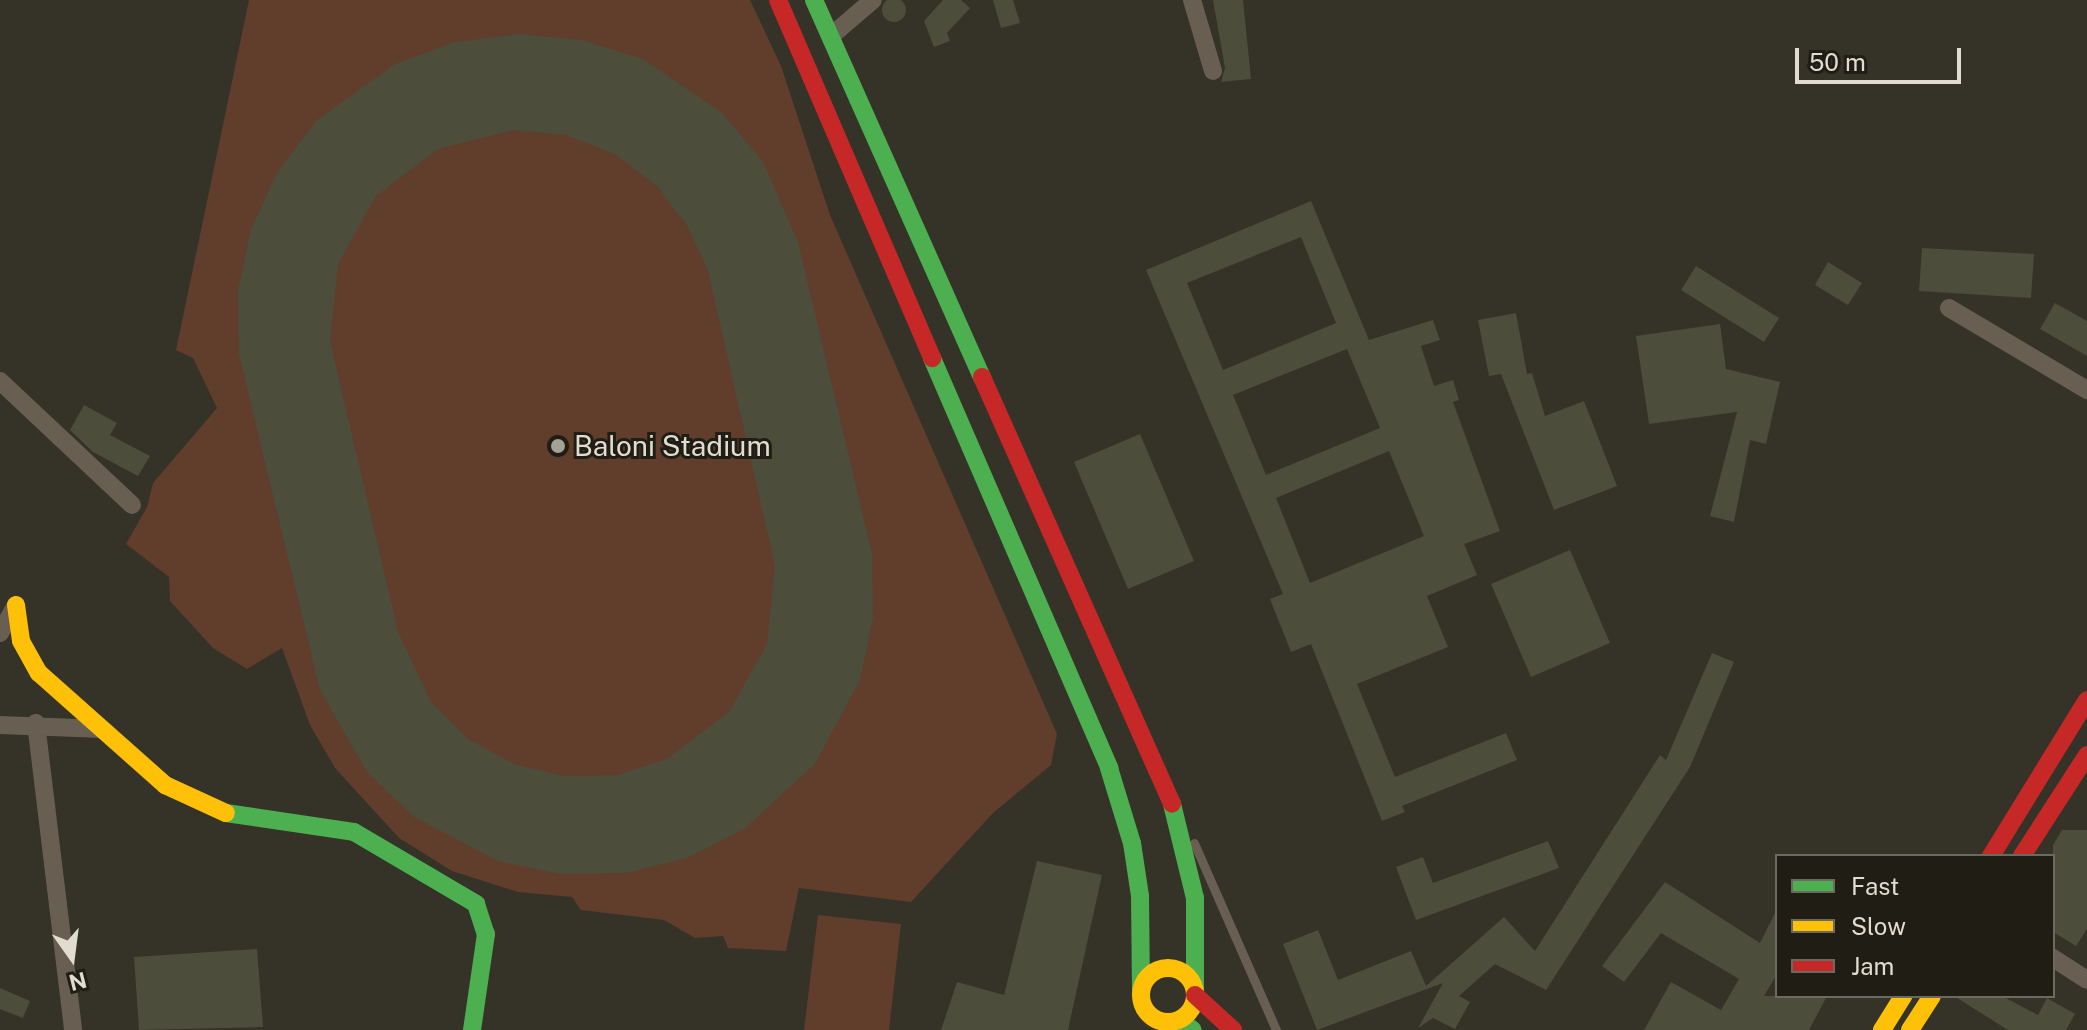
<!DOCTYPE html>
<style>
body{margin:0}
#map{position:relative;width:2087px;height:1030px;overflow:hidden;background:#353227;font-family:"Public Sans",sans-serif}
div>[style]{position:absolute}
.green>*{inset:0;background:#613d2c}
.building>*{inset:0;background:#4c4d3a}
.round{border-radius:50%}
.lane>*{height:9px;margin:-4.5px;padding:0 4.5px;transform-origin:4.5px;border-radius:4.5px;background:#685e52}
.street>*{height:18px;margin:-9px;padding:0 9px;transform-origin:9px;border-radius:9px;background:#685e52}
.fast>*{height:18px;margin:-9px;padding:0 9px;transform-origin:9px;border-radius:9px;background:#4caf50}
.slow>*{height:18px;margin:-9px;padding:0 9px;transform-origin:9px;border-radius:9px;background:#ffc107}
.slow>.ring{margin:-9px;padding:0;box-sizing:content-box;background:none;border:18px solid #ffc107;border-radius:50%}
.jam>*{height:18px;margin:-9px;padding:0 9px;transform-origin:9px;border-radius:9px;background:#c62828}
.dots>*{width:22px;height:22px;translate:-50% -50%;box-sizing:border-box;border:4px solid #1f1d14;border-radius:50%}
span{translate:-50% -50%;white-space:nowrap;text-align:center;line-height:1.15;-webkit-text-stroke:6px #1f1d14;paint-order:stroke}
.poi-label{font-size:28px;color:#e0ddd0}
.left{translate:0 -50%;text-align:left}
.legend{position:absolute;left:1775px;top:854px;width:280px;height:144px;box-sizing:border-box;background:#1f1d14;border:2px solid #6c6a5f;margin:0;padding:10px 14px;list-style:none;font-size:24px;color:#e0ddd0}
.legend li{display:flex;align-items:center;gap:16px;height:40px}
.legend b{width:40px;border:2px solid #6c6a5f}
.north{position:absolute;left:32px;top:918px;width:80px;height:80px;-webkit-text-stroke:6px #1f1d14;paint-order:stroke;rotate:166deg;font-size:22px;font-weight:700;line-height:32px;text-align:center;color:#e0ddd0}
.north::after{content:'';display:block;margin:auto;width:28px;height:36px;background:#e0ddd0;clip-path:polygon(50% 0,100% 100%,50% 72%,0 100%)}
.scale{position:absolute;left:1795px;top:48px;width:166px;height:36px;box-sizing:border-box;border:4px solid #e0ddd0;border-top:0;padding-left:10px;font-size:24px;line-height:28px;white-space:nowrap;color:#e0ddd0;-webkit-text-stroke:6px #1f1d14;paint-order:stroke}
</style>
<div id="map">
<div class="green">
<div style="clip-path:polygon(249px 0,750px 0,781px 66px,830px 215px,1057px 734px,1051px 765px,993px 813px,911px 902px,799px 888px,786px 951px,728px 948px,723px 936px,695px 938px,664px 920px,581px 910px,572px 897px,518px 892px,452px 871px,399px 838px,335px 768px,310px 725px,282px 648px,247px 669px,213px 648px,170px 601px,169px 577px,126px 544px,147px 507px,153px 483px,217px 408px,193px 358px,176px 350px)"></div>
<div style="clip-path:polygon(818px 915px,901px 924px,889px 1030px,804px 1030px)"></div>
</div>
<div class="building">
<div class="round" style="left:882px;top:-2px;width:24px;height:24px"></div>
<div style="clip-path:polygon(943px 0,961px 0,970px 8px,947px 33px,950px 41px,934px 47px,924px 21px)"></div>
<div style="clip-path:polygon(993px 0,1013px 0,1020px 23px,1001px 28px)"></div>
<div style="clip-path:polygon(1213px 0,1243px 0,1251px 79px,1221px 82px,1225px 68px)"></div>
<div style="clip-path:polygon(evenodd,519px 34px,582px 40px,643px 59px,722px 113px,763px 162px,798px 242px,872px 554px,873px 618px,860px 680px,815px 764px,744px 829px,687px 858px,625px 873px,561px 874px,498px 861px,414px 817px,367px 772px,320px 690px,239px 355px,238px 291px,251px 229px,278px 171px,317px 120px,395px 64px,455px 42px,519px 34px,514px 130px,566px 135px,615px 154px,657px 186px,688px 227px,708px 271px,775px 566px,767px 644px,729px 712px,667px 759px,617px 775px,565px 776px,514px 764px,468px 739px,431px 702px,398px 632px,330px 341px,338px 264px,376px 196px,438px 149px,514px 130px)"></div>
<div style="clip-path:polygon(evenodd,1311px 201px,1369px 340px,1433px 320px,1440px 340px,1421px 346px,1434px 386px,1453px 380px,1459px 400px,1453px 402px,1500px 531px,1464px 544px,1477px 575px,1427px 596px,1448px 647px,1357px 684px,1395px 777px,1506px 733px,1517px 760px,1402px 806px,1405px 812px,1382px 821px,1311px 644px,1291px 652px,1270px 599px,1283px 594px,1146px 270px,1311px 201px,1301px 237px,1336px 323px,1223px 370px,1187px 283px,1301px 237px,1311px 201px,1347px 349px,1380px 428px,1266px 475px,1233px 395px,1347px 349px,1311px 201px,1389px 451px,1424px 536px,1310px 583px,1276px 498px,1389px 451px)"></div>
<div style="clip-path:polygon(1922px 248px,2034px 254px,2031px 298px,1919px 291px)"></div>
<div style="clip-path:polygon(1828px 262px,1862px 283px,1848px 305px,1815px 285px)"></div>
<div style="clip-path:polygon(1696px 266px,1779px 318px,1764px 342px,1681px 290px)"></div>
<div style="clip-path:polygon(2055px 303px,2087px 321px,2087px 356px,2040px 329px)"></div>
<div style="clip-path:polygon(1516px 313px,1527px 374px,1532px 373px,1545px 416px,1584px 401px,1617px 486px,1554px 510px,1501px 374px,1489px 376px,1478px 320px)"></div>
<div style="clip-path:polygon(1720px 324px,1726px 369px,1780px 382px,1766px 444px,1750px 440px,1734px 522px,1710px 516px,1737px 412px,1649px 424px,1636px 336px)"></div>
<div style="clip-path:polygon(84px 405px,117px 423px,110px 435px,150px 456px,138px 476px,93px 452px,70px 430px)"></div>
<div style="clip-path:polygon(1140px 434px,1194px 561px,1128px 589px,1074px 462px)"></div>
<div style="clip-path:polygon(1570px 550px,1610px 643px,1531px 677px,1491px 584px)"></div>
<div style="clip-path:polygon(1712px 653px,1734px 662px,1690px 767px,1546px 990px,1495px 964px,1459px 996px,1470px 1002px,1455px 1029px,1433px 1018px,1418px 1028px,1443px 983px,1317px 1030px,1283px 944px,1318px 930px,1338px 980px,1411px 951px,1426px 986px,1504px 917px,1535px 951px,1660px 755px,1666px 760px)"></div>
<div style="clip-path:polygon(2062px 830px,2087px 830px,2087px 929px,2076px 946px,2053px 932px,2053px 845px)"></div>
<div style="clip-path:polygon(1548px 841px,1559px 868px,1416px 920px,1396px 867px,1423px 857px,1433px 883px)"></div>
<div style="clip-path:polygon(1037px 861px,1102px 875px,1068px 1030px,941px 1030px,957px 982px,1004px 995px)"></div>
<div style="clip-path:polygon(1665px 882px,1760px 943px,1777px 909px,1777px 974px,1764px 996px,1827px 996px,1809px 1030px,1644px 1030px,1671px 982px,1721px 1010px,1739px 979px,1661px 933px,1624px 982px,1602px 966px)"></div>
<div style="clip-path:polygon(257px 949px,263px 1027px,139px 1030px,134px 957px)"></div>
<div style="clip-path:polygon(0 988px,30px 1001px,23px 1018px,0 1009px)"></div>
<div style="clip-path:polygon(1954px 996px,2002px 996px,2038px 1015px,2047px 998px,2075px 1014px,2066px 1030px,2008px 1030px)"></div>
</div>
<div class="lane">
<div style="left:1194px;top:843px;width:204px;rotate:66.3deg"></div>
</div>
<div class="street">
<div style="left:1192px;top:0;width:74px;rotate:73.5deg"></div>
<div style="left:831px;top:36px;width:55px;rotate:-40.6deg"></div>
<div style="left:1949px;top:308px;width:161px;rotate:30.7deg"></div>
<div style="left:0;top:381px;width:181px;rotate:43.2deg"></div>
<div style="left:0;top:633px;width:32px;rotate:-60deg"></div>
<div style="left:36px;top:723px;width:309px;rotate:83.1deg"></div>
<div style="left:0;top:725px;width:102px;rotate:2.2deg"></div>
<div style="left:2053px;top:958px;width:40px;rotate:32.9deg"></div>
</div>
<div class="fast">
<div style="left:814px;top:0;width:413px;rotate:66deg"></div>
<div style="left:932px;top:358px;width:447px;rotate:66.6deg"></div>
<div style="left:1109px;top:768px;width:78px;rotate:73deg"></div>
<div style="left:1132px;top:843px;width:54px;rotate:81.4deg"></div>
<div style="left:1140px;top:896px;width:98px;rotate:89.4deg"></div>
<div style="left:1172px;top:804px;width:97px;rotate:76.3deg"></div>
<div style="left:1195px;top:898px;width:94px;rotate:90deg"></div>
<div style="left:226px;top:813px;width:129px;rotate:8.4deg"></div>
<div style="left:354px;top:832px;width:142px;rotate:30.5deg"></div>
<div style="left:476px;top:904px;width:32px;rotate:72deg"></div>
<div style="left:486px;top:934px;width:97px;rotate:98.3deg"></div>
<div style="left:1180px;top:1020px;width:16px;rotate:38deg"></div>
</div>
<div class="slow">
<div style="left:16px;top:605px;width:36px;rotate:82deg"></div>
<div style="left:21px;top:641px;width:37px;rotate:61deg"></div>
<div style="left:39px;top:673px;width:169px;rotate:41.6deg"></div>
<div style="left:165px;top:785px;width:67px;rotate:24.7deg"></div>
<div class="ring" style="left:1141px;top:968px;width:36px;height:36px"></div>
<div style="left:1882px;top:1030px;width:40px;rotate:-58deg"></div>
<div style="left:1910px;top:1030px;width:40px;rotate:-57.1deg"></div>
</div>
<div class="jam">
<div style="left:778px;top:0;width:390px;rotate:66.7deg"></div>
<div style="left:982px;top:377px;width:467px;rotate:66deg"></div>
<div style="left:1991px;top:856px;width:183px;rotate:-58.4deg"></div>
<div style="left:2022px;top:856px;width:120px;rotate:-57.2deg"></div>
<div style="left:1195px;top:995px;width:52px;rotate:42.6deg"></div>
</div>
<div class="dots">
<div style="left:558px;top:446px;background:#a4a195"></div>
</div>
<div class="poi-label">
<span class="left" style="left:574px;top:446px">Baloni Stadium</span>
</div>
<ul class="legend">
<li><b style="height:10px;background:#4caf50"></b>Fast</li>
<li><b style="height:10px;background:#ffc107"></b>Slow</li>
<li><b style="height:10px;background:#c62828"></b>Jam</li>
</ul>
<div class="north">N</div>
<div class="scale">50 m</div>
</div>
